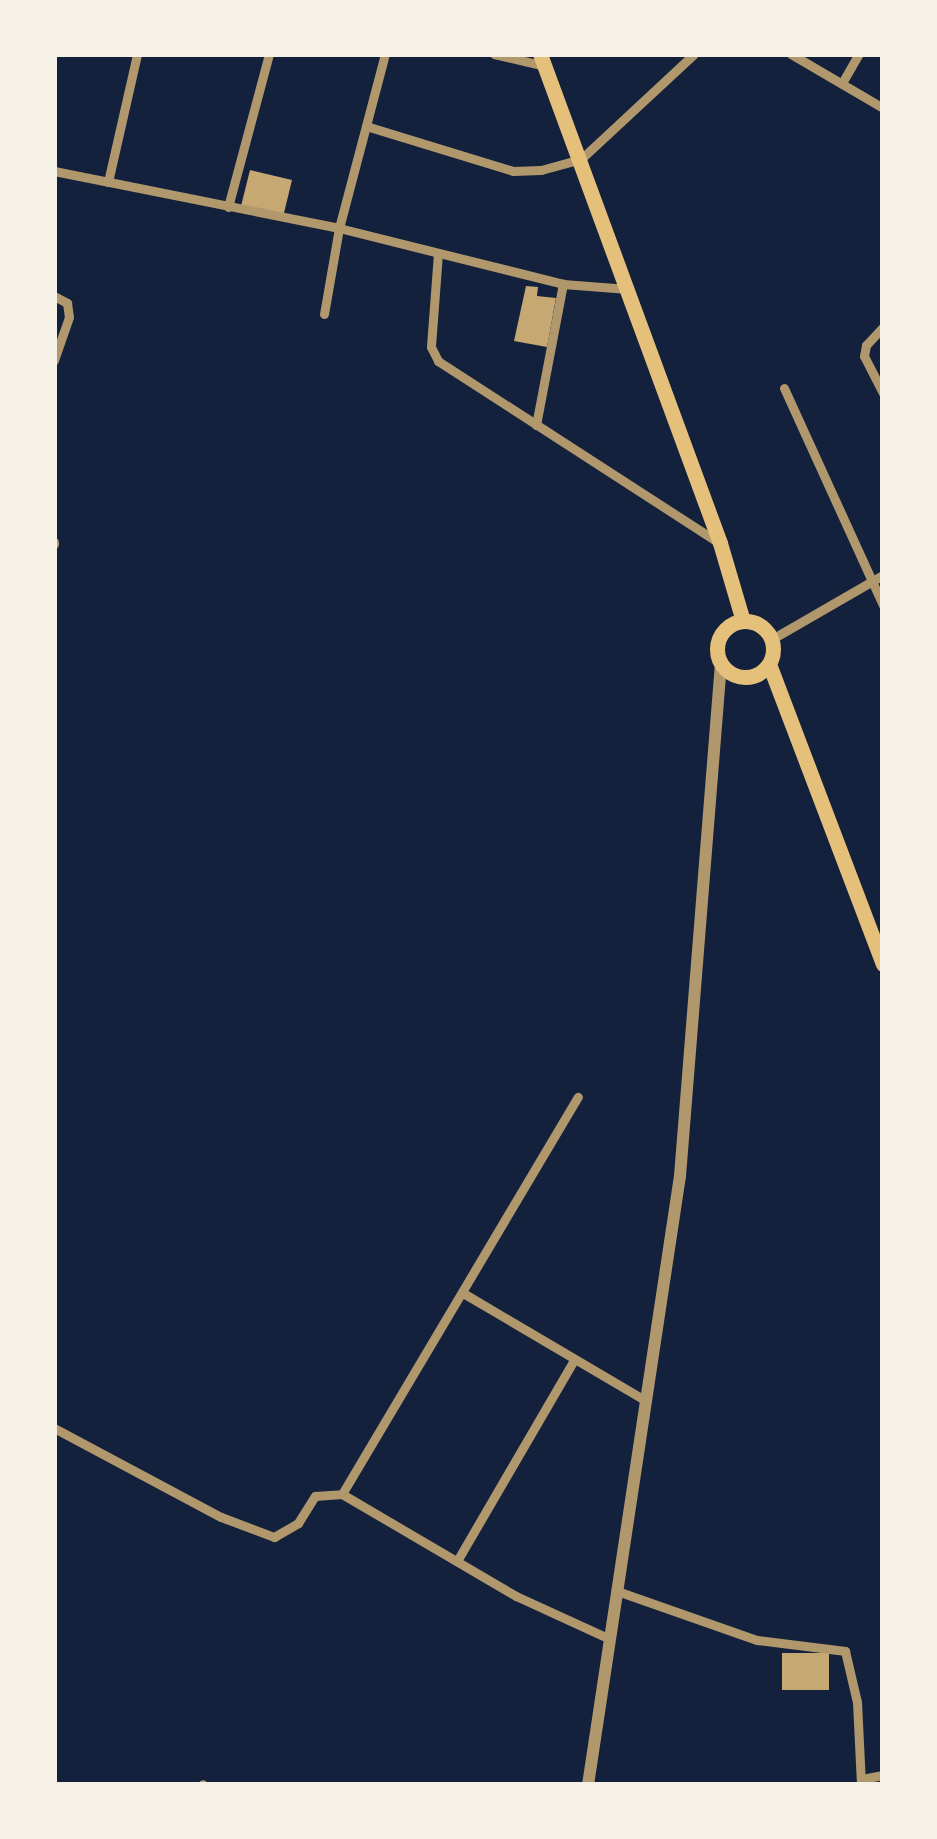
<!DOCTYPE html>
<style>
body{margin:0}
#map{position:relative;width:937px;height:1839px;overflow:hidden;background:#14213d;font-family:"Work Sans",sans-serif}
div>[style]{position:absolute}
.building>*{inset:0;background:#c6a872}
.minor>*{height:9px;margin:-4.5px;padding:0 4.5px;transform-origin:4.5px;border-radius:4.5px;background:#b1986c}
.tertiary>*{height:12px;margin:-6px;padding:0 6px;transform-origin:6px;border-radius:6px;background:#b1986c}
.primary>*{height:15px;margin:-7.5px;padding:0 7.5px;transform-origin:7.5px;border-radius:7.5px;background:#e5c07b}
.primary>.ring{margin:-7.5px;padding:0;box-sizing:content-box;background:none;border:15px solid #e5c07b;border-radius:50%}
span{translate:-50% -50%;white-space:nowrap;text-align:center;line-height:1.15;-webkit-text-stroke:9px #f6f1e7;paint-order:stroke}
.frame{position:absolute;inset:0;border:57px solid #f6f1e7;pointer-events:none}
</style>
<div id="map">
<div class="building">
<div style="clip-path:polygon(250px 170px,292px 180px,283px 217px,241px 206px)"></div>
<div style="clip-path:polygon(526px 286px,538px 287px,537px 296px,556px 298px,547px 347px,514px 341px)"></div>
<div style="clip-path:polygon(782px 1653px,829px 1653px,829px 1690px,782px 1690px)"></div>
</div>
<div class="minor">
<div style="left:494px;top:54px;width:52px;rotate:13.2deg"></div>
<div style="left:791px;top:54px;width:107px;rotate:30.4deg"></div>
<div style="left:842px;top:83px;width:34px;rotate:-60deg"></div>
<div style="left:366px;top:126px;width:154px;rotate:17deg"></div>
<div style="left:513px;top:171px;width:28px;rotate:-2deg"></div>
<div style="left:541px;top:170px;width:41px;rotate:-15.4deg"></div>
<div style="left:581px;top:159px;width:154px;rotate:-42.9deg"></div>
<div style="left:54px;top:171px;width:291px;rotate:11.3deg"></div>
<div style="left:339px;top:228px;width:231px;rotate:14deg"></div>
<div style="left:563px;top:284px;width:65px;rotate:4.4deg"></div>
<div style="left:108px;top:182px;width:131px;rotate:-77.2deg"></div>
<div style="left:228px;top:207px;width:158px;rotate:-75deg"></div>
<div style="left:438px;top:253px;width:94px;rotate:94.3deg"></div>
<div style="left:431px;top:347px;width:16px;rotate:63deg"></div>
<div style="left:438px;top:361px;width:333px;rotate:32.9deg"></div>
<div style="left:54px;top:296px;width:15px;rotate:28deg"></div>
<div style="left:67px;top:303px;width:14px;rotate:82deg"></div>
<div style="left:69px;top:317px;width:46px;rotate:109.2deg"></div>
<div style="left:324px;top:314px;width:87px;rotate:-80.1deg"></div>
<div style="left:339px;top:228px;width:180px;rotate:-75.2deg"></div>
<div style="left:883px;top:327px;width:25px;rotate:133deg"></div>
<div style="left:866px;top:345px;width:11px;rotate:100deg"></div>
<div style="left:864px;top:356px;width:42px;rotate:62.8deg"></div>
<div style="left:784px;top:388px;width:239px;rotate:65.5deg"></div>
<div style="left:536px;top:425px;width:144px;rotate:-79.2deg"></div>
<div style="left:54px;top:542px;width:2px;rotate:90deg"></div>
<div style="left:772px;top:639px;width:128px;rotate:-30deg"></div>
<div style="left:463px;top:1293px;width:212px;rotate:30.5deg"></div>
<div style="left:54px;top:1428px;width:189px;rotate:28.1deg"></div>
<div style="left:221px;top:1517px;width:57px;rotate:20.7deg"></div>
<div style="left:274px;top:1537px;width:28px;rotate:-30deg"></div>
<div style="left:298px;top:1523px;width:32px;rotate:-58deg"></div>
<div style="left:315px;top:1496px;width:27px;rotate:-4deg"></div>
<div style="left:342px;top:1494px;width:202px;rotate:30.4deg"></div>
<div style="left:516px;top:1596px;width:103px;rotate:24.6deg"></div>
<div style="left:342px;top:1494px;width:462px;rotate:-59.3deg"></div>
<div style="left:457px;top:1561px;width:230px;rotate:-59.8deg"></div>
<div style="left:617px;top:1591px;width:148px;rotate:19.3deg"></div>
<div style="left:757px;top:1640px;width:89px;rotate:7.1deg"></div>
<div style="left:845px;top:1651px;width:52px;rotate:76.8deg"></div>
<div style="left:857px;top:1702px;width:83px;rotate:87.2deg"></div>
<div style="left:862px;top:1779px;width:21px;rotate:-11deg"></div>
<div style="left:202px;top:1785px;width:1px;rotate:-45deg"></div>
</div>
<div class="tertiary">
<div style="left:588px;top:1785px;width:616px;rotate:-81.41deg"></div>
<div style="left:680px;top:1176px;width:515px;rotate:-85.43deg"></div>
</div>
<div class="primary">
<div style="left:540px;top:54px;width:521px;rotate:69.79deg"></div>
<div style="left:720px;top:543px;width:81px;rotate:73.6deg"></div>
<div class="ring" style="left:717px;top:621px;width:41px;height:41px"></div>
<div style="left:769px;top:664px;width:321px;rotate:69.2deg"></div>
</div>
<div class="frame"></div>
</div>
